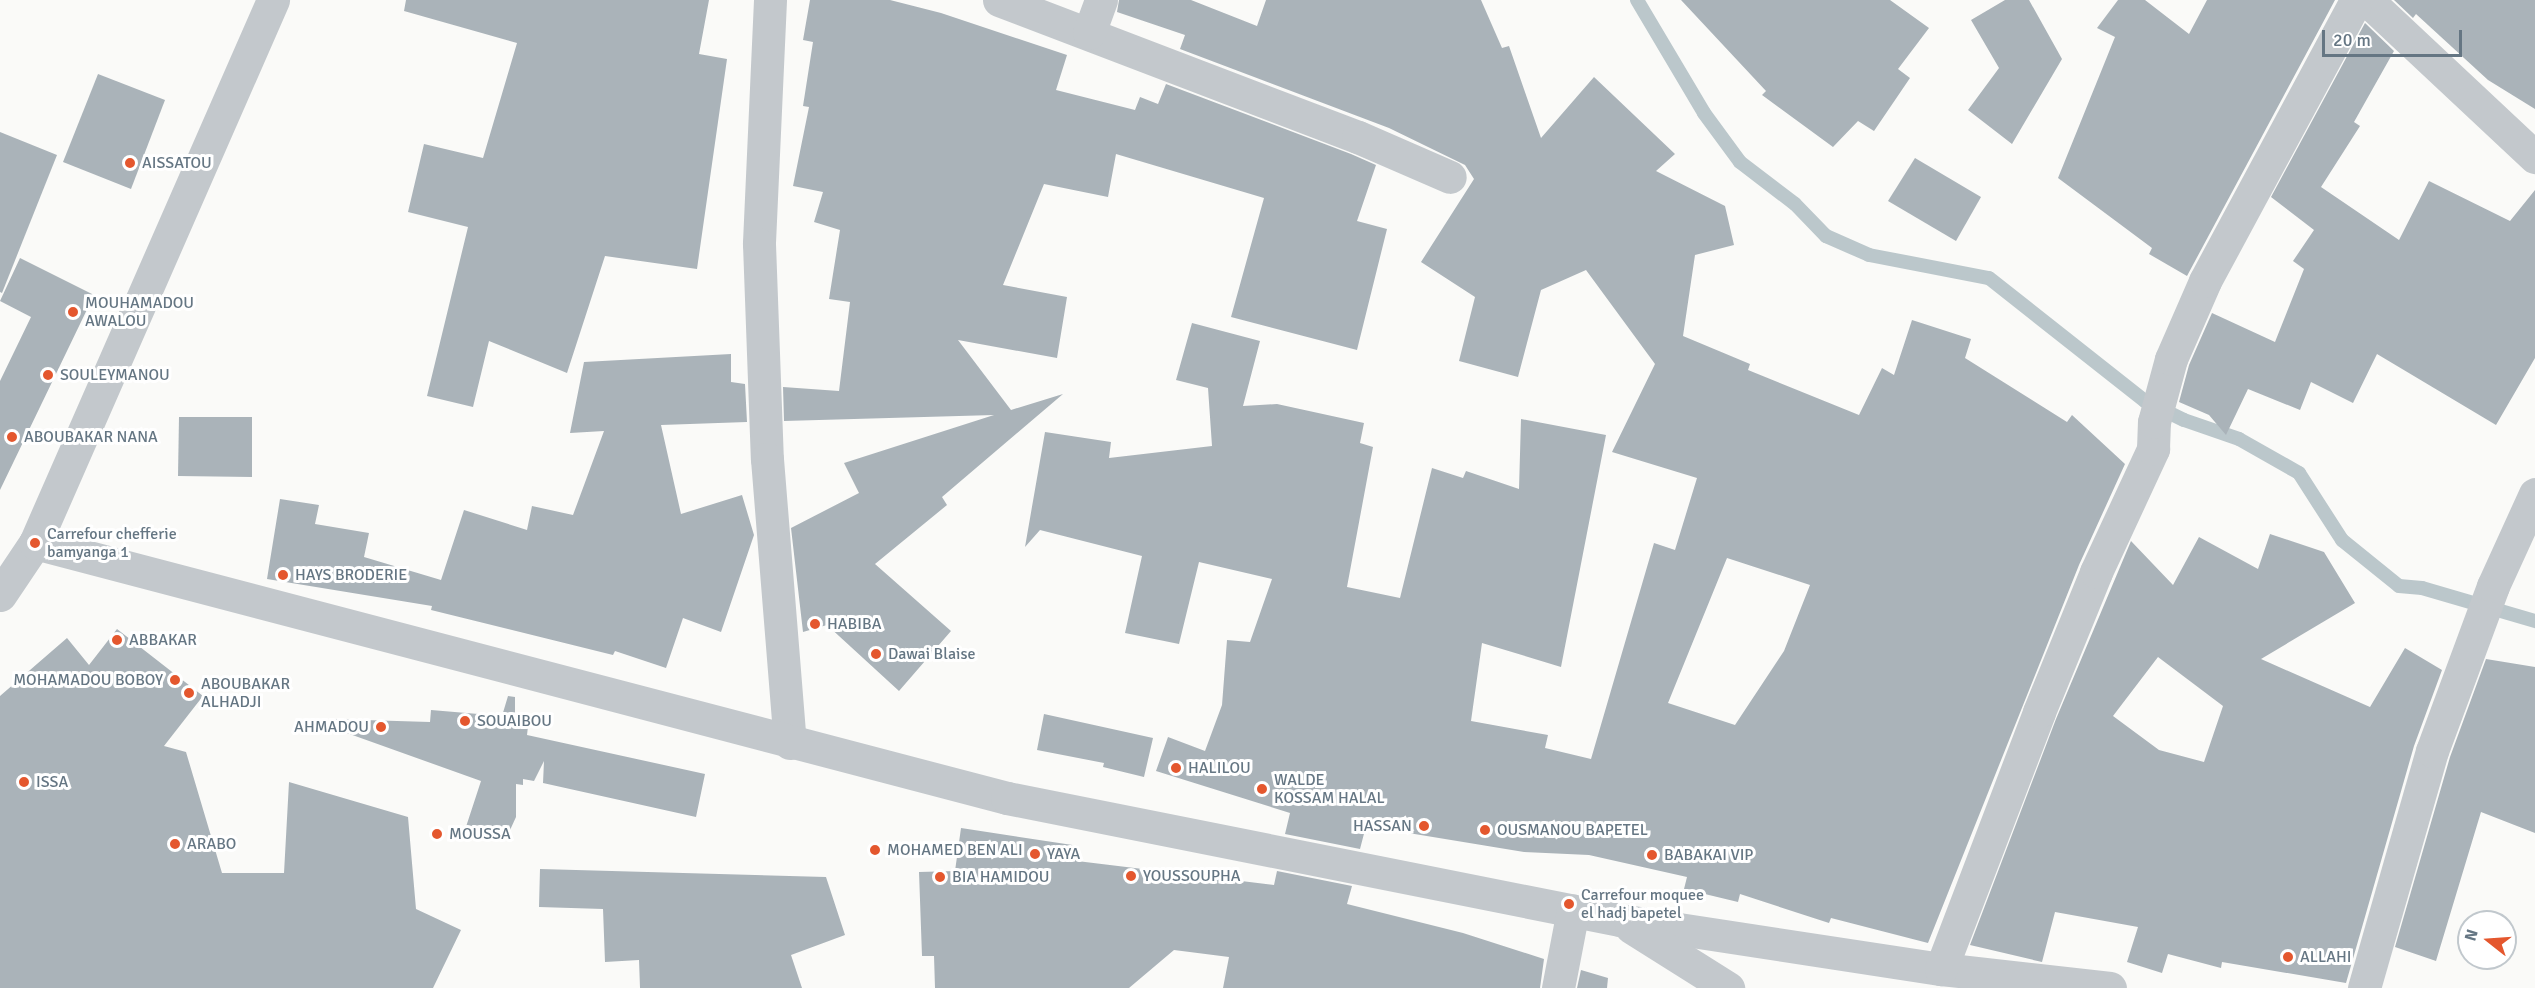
<!DOCTYPE html>
<style>
body{margin:0}
#map{position:relative;width:2535px;height:988px;overflow:hidden;background:#fafaf8;font-family:Signika,sans-serif}
div>[style]{position:absolute}
.stream>*{height:14px;margin:-7px;padding:0 7px;transform-origin:7px;border-radius:7px;background:#bbc7cb}
.building>*{inset:0;background:#aab3b9}
.minor>*{height:33px;margin:-16.5px;padding:0 16.5px;transform-origin:16.5px;border-radius:16.5px;background:#c3c8cc}
.tertiary>*{height:33px;margin:-16.5px;padding:0 16.5px;transform-origin:16.5px;border-radius:16.5px;background:#c3c8cc}
.dots>*{width:16px;height:16px;translate:-50% -50%;box-sizing:border-box;border:3px solid #fff;border-radius:50%}
span{translate:-50% -50%;white-space:nowrap;text-align:center;line-height:1.15;-webkit-text-stroke:6px #fff;paint-order:stroke}
.poi-label{font-size:16px;color:#657683}
.left{translate:0 -50%;text-align:left}
.right{translate:-100% -50%;text-align:right}
.north{position:absolute;left:2457px;top:910px;width:60px;height:60px;box-sizing:border-box;background:#fff;border:2px solid #c1c8cd;border-radius:50%;rotate:287deg;font-size:16px;font-weight:700;line-height:24px;text-align:center;color:#657683}
.north::after{content:'';display:block;margin:auto;width:21px;height:27px;background:#e4572e;clip-path:polygon(50% 0,100% 100%,50% 72%,0 100%)}
.scale{position:absolute;left:2322px;top:30px;width:140px;height:27px;box-sizing:border-box;border:3px solid #657683;border-top:0;padding-left:8px;font-size:18px;line-height:21px;white-space:nowrap;color:#657683;-webkit-text-stroke:4px #fff;paint-order:stroke}
</style>
<div id="map">
<div class="stream">
<div style="left:1637px;top:0;width:131px;rotate:59.3deg"></div>
<div style="left:1704px;top:113px;width:61px;rotate:53.7deg"></div>
<div style="left:1740px;top:162px;width:69px;rotate:37.4deg"></div>
<div style="left:1795px;top:204px;width:45px;rotate:45.9deg"></div>
<div style="left:1826px;top:236px;width:47px;rotate:23.8deg"></div>
<div style="left:1869px;top:255px;width:122px;rotate:10.9deg"></div>
<div style="left:1989px;top:278px;width:199px;rotate:38.3deg"></div>
<div style="left:2145px;top:401px;width:43px;rotate:26deg"></div>
<div style="left:2184px;top:420px;width:58px;rotate:19.1deg"></div>
<div style="left:2239px;top:439px;width:69px;rotate:29.5deg"></div>
<div style="left:2299px;top:473px;width:80px;rotate:57.3deg"></div>
<div style="left:2342px;top:540px;width:73px;rotate:38.9deg"></div>
<div style="left:2399px;top:586px;width:23px;rotate:5deg"></div>
<div style="left:2422px;top:588px;width:118px;rotate:16.3deg"></div>
</div>
<div class="building">
<div style="clip-path:polygon(406px 0,709px 0,699px 54px,727px 59px,697px 269px,605px 256px,567px 373px,489px 341px,473px 407px,427px 396px,468px 227px,408px 212px,424px 144px,483px 158px,517px 43px,404px 11px)"></div>
<div style="clip-path:polygon(810px 0,890px 0,941px 13px,1067px 55px,1056px 90px,1135px 110px,1140px 97px,1158px 104px,1166px 84px,1351px 154px,1376px 165px,1357px 221px,1387px 229px,1357px 350px,1231px 317px,1264px 198px,1116px 154px,1108px 197px,1044px 184px,1003px 285px,1067px 297px,1057px 358px,958px 340px,1011px 410px,1063px 394px,942px 497px,947px 505px,875px 564px,951px 631px,899px 691px,827px 625px,803px 632px,791px 528px,859px 493px,844px 463px,994px 415px,784px 421px,783px 387px,839px 391px,850px 302px,829px 299px,840px 230px,814px 222px,823px 192px,793px 186px,809px 107px,803px 106px,813px 42px,803px 40px)"></div>
<div style="clip-path:polygon(evenodd,1119px 0,1191px 0,1257px 26px,1266px 0,1481px 0,1502px 48px,1509px 46px,1541px 138px,1594px 77px,1675px 154px,1656px 171px,1725px 206px,1734px 245px,1695px 255px,1683px 336px,1750px 364px,1748px 370px,1859px 415px,1882px 368px,1894px 375px,1912px 320px,1971px 339px,1965px 358px,2067px 422px,2072px 415px,2125px 464px,2079px 565px,1928px 943px,1831px 918px,1829px 923px,1740px 894px,1738px 902px,1684px 889px,1687px 877px,1589px 855px,1524px 852px,1366px 826px,1360px 849px,1285px 834px,1290px 813px,1156px 771px,1168px 737px,1205px 751px,1222px 705px,1227px 640px,1250px 642px,1272px 579px,1199px 562px,1179px 644px,1125px 633px,1142px 556px,1040px 530px,1025px 547px,1045px 432px,1111px 442px,1109px 458px,1212px 446px,1208px 388px,1176px 380px,1192px 323px,1260px 341px,1243px 406px,1277px 404px,1364px 423px,1360px 443px,1373px 447px,1347px 587px,1400px 598px,1432px 468px,1463px 478px,1466px 471px,1519px 489px,1521px 419px,1606px 435px,1561px 667px,1482px 643px,1471px 721px,1548px 735px,1545px 748px,1591px 759px,1654px 543px,1675px 550px,1697px 478px,1612px 452px,1655px 364px,1586px 270px,1541px 290px,1518px 377px,1459px 361px,1475px 297px,1421px 262px,1474px 179px,1465px 165px,1389px 128px,1180px 49px,1185px 35px,1117px 12px,1119px 0,1727px 558px,1810px 585px,1784px 651px,1735px 725px,1668px 703px,1727px 558px)"></div>
<div style="clip-path:polygon(1681px 0,1890px 0,1929px 28px,1898px 69px,1910px 78px,1874px 131px,1858px 121px,1833px 147px,1762px 95px,1766px 91px)"></div>
<div style="clip-path:polygon(2005px 0,2029px 0,2062px 59px,2012px 144px,1968px 110px,1999px 68px,1971px 20px)"></div>
<div style="clip-path:polygon(2118px 0,2145px 0,2189px 34px,2207px 0,2335px 0,2187px 276px,2149px 254px,2152px 248px,2058px 178px,2115px 37px,2097px 28px)"></div>
<div style="clip-path:polygon(2394px 0,2535px 0,2535px 109px,2488px 80px,2416px 14px,2413px 18px)"></div>
<div style="clip-path:polygon(2365px 23px,2394px 51px,2354px 122px,2360px 126px,2321px 187px,2399px 240px,2429px 181px,2510px 221px,2535px 190px,2535px 358px,2496px 425px,2377px 354px,2353px 403px,2311px 382px,2300px 410px,2248px 389px,2226px 435px,2209px 415px,2179px 402px,2189px 365px,2212px 313px,2275px 342px,2304px 269px,2293px 261px,2314px 230px,2271px 197px)"></div>
<div style="clip-path:polygon(98px 74px,165px 100px,131px 189px,63px 162px)"></div>
<div style="clip-path:polygon(0 132px,57px 155px,2px 293px,0 292px)"></div>
<div style="clip-path:polygon(1915px 158px,1981px 197px,1956px 241px,1888px 201px)"></div>
<div style="clip-path:polygon(20px 258px,94px 295px,0 490px,0 381px,31px 317px,0 301px)"></div>
<div style="clip-path:polygon(731px 354px,731px 382px,745px 384px,747px 422px,661px 425px,681px 514px,742px 495px,754px 535px,721px 632px,683px 618px,666px 668px,615px 651px,613px 655px,431px 610px,432px 606px,267px 579px,280px 499px,319px 505px,315px 524px,369px 533px,364px 557px,441px 580px,464px 510px,527px 530px,532px 506px,573px 515px,604px 431px,570px 433px,584px 362px)"></div>
<div style="clip-path:polygon(179px 417px,252px 417px,252px 477px,178px 476px)"></div>
<div style="clip-path:polygon(evenodd,2270px 534px,2324px 552px,2355px 603px,2261px 659px,2370px 707px,2405px 648px,2442px 670px,2414px 746px,2346px 983px,2222px 962px,2221px 968px,2168px 954px,2162px 973px,2127px 962px,2138px 927px,2055px 912px,2042px 962px,1970px 945px,2056px 719px,2131px 541px,2173px 585px,2199px 537px,2258px 569px,2270px 534px,2158px 657px,2223px 706px,2204px 762px,2159px 750px,2113px 716px,2158px 657px)"></div>
<div style="clip-path:polygon(117px 629px,203px 696px,164px 746px,186px 752px,222px 873px,284px 873px,289px 782px,408px 817px,416px 909px,461px 930px,433px 988px,0 988px,0 696px,67px 638px,89px 665px)"></div>
<div style="clip-path:polygon(2486px 659px,2535px 667px,2535px 833px,2481px 812px,2436px 961px,2395px 947px,2450px 757px)"></div>
<div style="clip-path:polygon(508px 696px,515px 697px,515px 717px,529px 718px,527px 735px,705px 774px,696px 817px,543px 783px,544px 761px,534px 781px,523px 779px,523px 785px,516px 784px,516px 817px,506px 839px,462px 839px,481px 781px,330px 727px,331px 719px,430px 722px,431px 710px,502px 716px)"></div>
<div style="clip-path:polygon(1044px 714px,1153px 738px,1144px 777px,1103px 767px,1104px 763px,1037px 750px)"></div>
<div style="clip-path:polygon(961px 828px,1079px 846px,1077px 861px,1274px 885px,1277px 871px,1352px 886px,1347px 904px,1463px 933px,1544px 959px,1540px 988px,1223px 988px,1229px 957px,1174px 950px,1129px 988px,935px 988px,934px 956px,922px 956px,919px 872px,955px 871px)"></div>
<div style="clip-path:polygon(540px 869px,826px 877px,845px 935px,791px 955px,802px 988px,640px 988px,639px 960px,605px 962px,603px 909px,539px 907px)"></div>
<div style="clip-path:polygon(1581px 970px,1608px 978px,1607px 988px,1577px 988px)"></div>
</div>
<div class="minor">
<div style="left:770px;top:0;width:244px;rotate:92.6deg"></div>
<div style="left:759px;top:244px;width:215px;rotate:87.9deg"></div>
<div style="left:767px;top:459px;width:285px;rotate:85.4deg"></div>
<div style="left:999px;top:0;width:384px;rotate:20.9deg"></div>
<div style="left:1358px;top:137px;width:100px;rotate:23.5deg"></div>
<div style="left:2367px;top:0;width:230px;rotate:43.1deg"></div>
<div style="left:1089px;top:33px;width:35px;rotate:-70deg"></div>
<div style="left:35px;top:543px;width:1005px;rotate:14.7deg"></div>
<div style="left:1007px;top:798px;width:625px;rotate:11.26deg"></div>
<div style="left:1620px;top:920px;width:325px;rotate:8.7deg"></div>
<div style="left:1941px;top:969px;width:170px;rotate:6.4deg"></div>
<div style="left:1631px;top:927px;width:115px;rotate:32.2deg"></div>
<div style="left:1941px;top:969px;width:275px;rotate:-69.1deg"></div>
<div style="left:2039px;top:712px;width:151px;rotate:-67.8deg"></div>
<div style="left:2096px;top:572px;width:136px;rotate:-65.1deg"></div>
<div style="left:2153px;top:449px;width:27px;rotate:-88deg"></div>
<div style="left:2154px;top:422px;width:65px;rotate:-74.9deg"></div>
<div style="left:2171px;top:359px;width:85px;rotate:-66.4deg"></div>
<div style="left:2205px;top:281px;width:319px;rotate:-61.7deg"></div>
<div style="left:1558px;top:988px;width:79px;rotate:-79.1deg"></div>
<div style="left:2364px;top:988px;width:247px;rotate:-74deg"></div>
<div style="left:2432px;top:751px;width:176px;rotate:-69.7deg"></div>
<div style="left:2493px;top:586px;width:101px;rotate:-65.5deg"></div>
</div>
<div class="tertiary">
<div style="left:0;top:595px;width:63px;rotate:-56.1deg"></div>
<div style="left:35px;top:543px;width:593px;rotate:-66.33deg"></div>
</div>
<div class="dots">
<div style="left:130px;top:163px;background:#e4572e"></div>
<div style="left:73px;top:312px;background:#e4572e"></div>
<div style="left:48px;top:375px;background:#e4572e"></div>
<div style="left:12px;top:437px;background:#e4572e"></div>
<div style="left:35px;top:543px;background:#e4572e"></div>
<div style="left:283px;top:575px;background:#e4572e"></div>
<div style="left:815px;top:624px;background:#e4572e"></div>
<div style="left:117px;top:640px;background:#e4572e"></div>
<div style="left:876px;top:654px;background:#e4572e"></div>
<div style="left:175px;top:680px;background:#e4572e"></div>
<div style="left:189px;top:693px;background:#e4572e"></div>
<div style="left:465px;top:721px;background:#e4572e"></div>
<div style="left:381px;top:727px;background:#e4572e"></div>
<div style="left:1176px;top:768px;background:#e4572e"></div>
<div style="left:24px;top:782px;background:#e4572e"></div>
<div style="left:1262px;top:789px;background:#e4572e"></div>
<div style="left:1424px;top:826px;background:#e4572e"></div>
<div style="left:1485px;top:830px;background:#e4572e"></div>
<div style="left:437px;top:834px;background:#e4572e"></div>
<div style="left:175px;top:844px;background:#e4572e"></div>
<div style="left:875px;top:850px;background:#e4572e"></div>
<div style="left:1035px;top:854px;background:#e4572e"></div>
<div style="left:1652px;top:855px;background:#e4572e"></div>
<div style="left:1131px;top:876px;background:#e4572e"></div>
<div style="left:940px;top:877px;background:#e4572e"></div>
<div style="left:1569px;top:904px;background:#e4572e"></div>
<div style="left:2288px;top:957px;background:#e4572e"></div>
</div>
<div class="poi-label">
<span class="left" style="left:142px;top:163px">AISSATOU</span>
<span class="left" style="left:85px;top:312px">MOUHAMADOU<br>AWALOU</span>
<span class="left" style="left:60px;top:375px">SOULEYMANOU</span>
<span class="left" style="left:24px;top:437px">ABOUBAKAR NANA</span>
<span class="left" style="left:47px;top:543px">Carrefour chefferie<br>bamyanga 1</span>
<span class="left" style="left:295px;top:575px">HAYS BRODERIE</span>
<span class="left" style="left:827px;top:624px">HABIBA</span>
<span class="left" style="left:129px;top:640px">ABBAKAR</span>
<span class="left" style="left:888px;top:654px">Dawai Blaise</span>
<span class="right" style="left:163px;top:680px">MOHAMADOU BOBOY</span>
<span class="left" style="left:201px;top:693px">ABOUBAKAR<br>ALHADJI</span>
<span class="left" style="left:477px;top:721px">SOUAIBOU</span>
<span class="right" style="left:369px;top:727px">AHMADOU</span>
<span class="left" style="left:1188px;top:768px">HALILOU</span>
<span class="left" style="left:1274px;top:789px">WALDE<br>KOSSAM HALAL</span>
<span class="left" style="left:36px;top:782px">ISSA</span>
<span class="right" style="left:1412px;top:826px">HASSAN</span>
<span class="left" style="left:1497px;top:830px">OUSMANOU BAPETEL</span>
<span class="left" style="left:449px;top:834px">MOUSSA</span>
<span class="left" style="left:187px;top:844px">ARABO</span>
<span class="left" style="left:887px;top:850px">MOHAMED BEN ALI</span>
<span class="left" style="left:1047px;top:854px">YAYA</span>
<span class="left" style="left:1664px;top:855px">BABAKAI VIP</span>
<span class="left" style="left:1143px;top:876px">YOUSSOUPHA</span>
<span class="left" style="left:952px;top:877px">BIA HAMIDOU</span>
<span class="left" style="left:1581px;top:904px">Carrefour moquee<br>el hadj bapetel</span>
<span class="left" style="left:2300px;top:957px">ALLAHI</span>
</div>
<div class="north">N</div>
<div class="scale">20 m</div>
</div>
